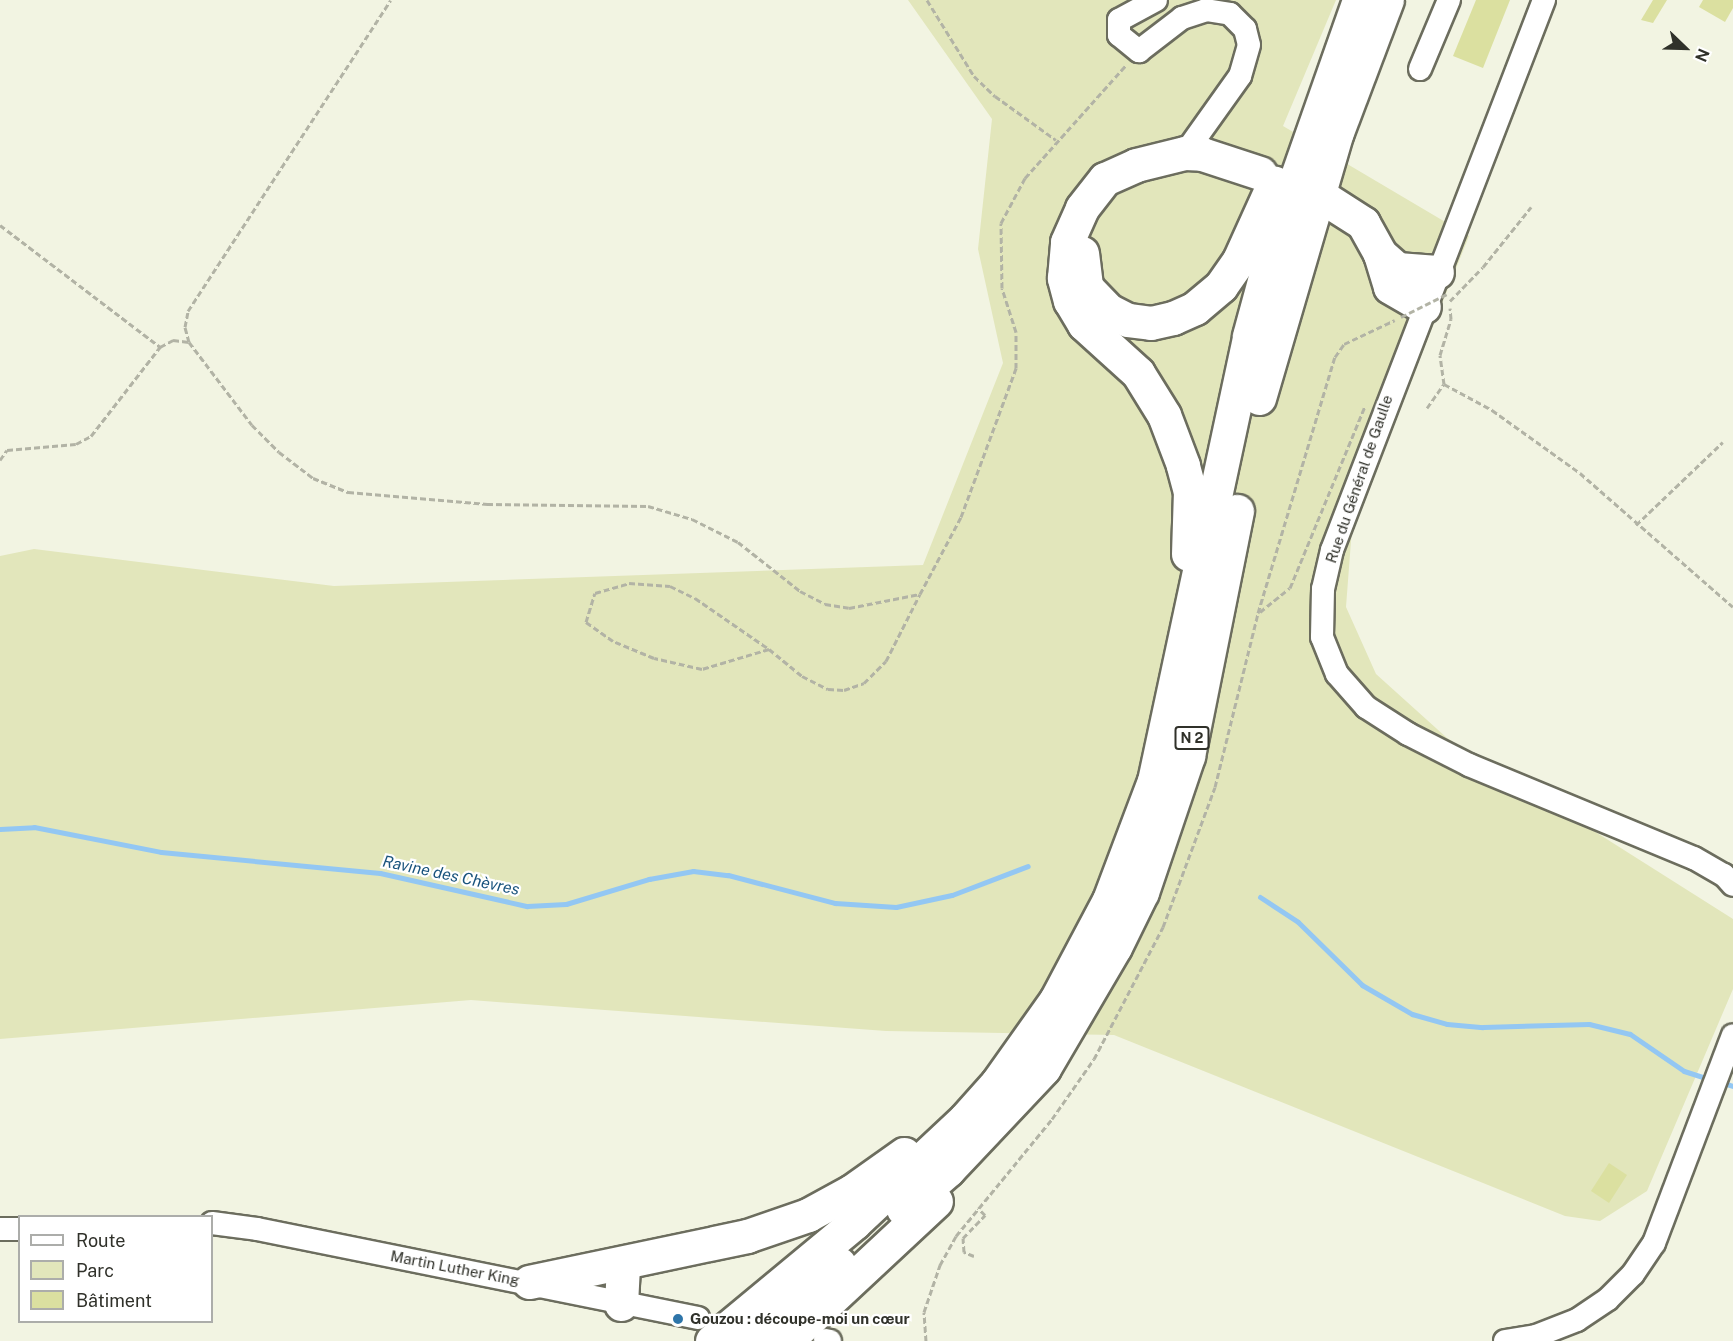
<!DOCTYPE html>
<meta charset="utf-8">
<style>
body{margin:0}
#map{position:relative;width:1733px;height:1341px;overflow:hidden;background:#f2f4e2;font-family:"Public Sans",sans-serif}
div>[style]{position:absolute}
.green>*{inset:0;background:#e2e6bb}
.stream>*{height:5px;margin:-2.5px;padding:0 2.5px;transform-origin:2.5px;border-radius:2.5px;background:#93c7f3}
.building>*{inset:0;background:#dbe0a0}
.path>*{height:3px;margin-top:-1.5px;transform-origin:0;background:repeating-linear-gradient(90deg,#b2b3a5 0 6px,transparent 0 9px)}
.roads{filter:drop-shadow(2px 0 #6c6d5e) drop-shadow(-2px 0 #6c6d5e) drop-shadow(0 2px #6c6d5e) drop-shadow(0 -2px #6c6d5e)}
.minor>*{height:22px;margin:-11px;padding:0 11px;transform-origin:11px;border-radius:11px;background:#fff}
.highway>*{height:33px;margin:-16.5px;padding:0 16.5px;transform-origin:16.5px;border-radius:16.5px;background:#fff}
.path-bridge>*{height:3px;margin-top:-1.5px;transform-origin:0;background:repeating-linear-gradient(90deg,#b2b3a5 0 6px,transparent 0 9px)}
.dots>*{width:16px;height:16px;translate:-50% -50%;box-sizing:border-box;border:3px solid #fff;border-radius:50%}
span{translate:-50% -50%;white-space:nowrap;text-align:center;line-height:1.15;-webkit-text-stroke:4.5px #fff;paint-order:stroke}
.shield-label span{padding:2px 4px;background:#fff;border:2px solid;border-radius:4px;-webkit-text-stroke-width:0}
.shield-label{font-size:14px;color:#30312a;font-weight:700}
.street-label{font-size:15px;color:#30312a}
.poi-label{font-size:15px;color:#30312a;font-weight:700}
.left{translate:0 -50%;text-align:left}
.water-label{font-size:16px;color:#19537d;font-style:italic}
.legend{position:absolute;left:18px;top:1215px;width:195px;height:108px;box-sizing:border-box;background:#fff;border:2px solid #acadaa;margin:0;padding:8px 10px;list-style:none;font-size:18px;color:#30312a}
.legend li{display:flex;align-items:center;gap:12px;height:30px}
.legend b{width:30px;border:2px solid #acadaa}
.north{position:absolute;left:1655px;top:18px;width:60px;height:60px;-webkit-text-stroke:4px #fff;paint-order:stroke;rotate:113deg;font-size:16px;font-weight:700;line-height:24px;text-align:center;color:#30312a}
.north::after{content:'';display:block;margin:auto;width:21px;height:27px;background:#30312a;clip-path:polygon(50% 0,100% 100%,50% 72%,0 100%)}
</style>
<div id="map">
<div class="green">
<div style="clip-path:polygon(908px 0,1336px 0,1283px 126px,1469px 236px,1352px 528px,1346px 607px,1376px 674px,1447px 738px,1733px 919px,1733px 989px,1647px 1191px,1600px 1221px,1565px 1216px,1114px 1035px,886px 1031px,471px 1000px,0 1039px,0 556px,34px 549px,334px 586px,923px 565px,1003px 363px,978px 249px,992px 119px)"></div>
</div>
<div class="stream">
<div style="left:0;top:829px;width:34px;rotate:-3deg"></div>
<div style="left:34px;top:827px;width:129px;rotate:11.1deg"></div>
<div style="left:161px;top:852px;width:220px;rotate:5.5deg"></div>
<div style="left:380px;top:873px;width:151px;rotate:12.7deg"></div>
<div style="left:527px;top:906px;width:39px;rotate:-3deg"></div>
<div style="left:566px;top:904px;width:87px;rotate:-16.8deg"></div>
<div style="left:649px;top:879px;width:45px;rotate:-10.3deg"></div>
<div style="left:693px;top:871px;width:35px;rotate:7deg"></div>
<div style="left:728px;top:875px;width:111px;rotate:14.7deg"></div>
<div style="left:835px;top:903px;width:61px;rotate:3.8deg"></div>
<div style="left:896px;top:907px;width:57px;rotate:-12.1deg"></div>
<div style="left:952px;top:895px;width:81px;rotate:-20.9deg"></div>
<div style="left:1260px;top:897px;width:45px;rotate:33.3deg"></div>
<div style="left:1298px;top:922px;width:90px;rotate:44.5deg"></div>
<div style="left:1362px;top:985px;width:58px;rotate:30.1deg"></div>
<div style="left:1412px;top:1014px;width:36px;rotate:16deg"></div>
<div style="left:1447px;top:1024px;width:36px;rotate:5deg"></div>
<div style="left:1483px;top:1027px;width:106px;rotate:-1.6deg"></div>
<div style="left:1589px;top:1024px;width:42px;rotate:13.7deg"></div>
<div style="left:1630px;top:1034px;width:65px;rotate:34.4deg"></div>
<div style="left:1684px;top:1071px;width:28px;rotate:18deg"></div>
<div style="left:1720px;top:1082px;width:14px;rotate:17deg"></div>
</div>
<div class="building">
<div style="clip-path:polygon(1476px 0,1510px 0,1483px 68px,1453px 56px)"></div>
<div style="clip-path:polygon(1653px 0,1667px 0,1653px 23px,1641px 20px)"></div>
<div style="clip-path:polygon(1703px 0,1733px 0,1733px 8px,1725px 22px,1699px 7px)"></div>
<div style="clip-path:polygon(1609px 1163px,1627px 1175px,1609px 1203px,1591px 1191px)"></div>
</div>
<div class="path">
<div style="left:927px;top:0;width:89px;rotate:58.3deg"></div>
<div style="left:974px;top:76px;width:29px;rotate:44deg"></div>
<div style="left:995px;top:96px;width:75px;rotate:35.8deg"></div>
<div style="left:0;top:225px;width:201px;rotate:37.3deg"></div>
<div style="left:1450px;top:301px;width:47px;rotate:-45.9deg"></div>
<div style="left:1483px;top:267px;width:77px;rotate:-51.3deg"></div>
<div style="left:189px;top:342px;width:16px;rotate:-105deg"></div>
<div style="left:185px;top:327px;width:16px;rotate:-79deg"></div>
<div style="left:188px;top:311px;width:371px;rotate:-56.9deg"></div>
<div style="left:1444px;top:384px;width:55px;rotate:28.4deg"></div>
<div style="left:1492px;top:410px;width:108px;rotate:35.6deg"></div>
<div style="left:1580px;top:473px;width:203px;rotate:41.2deg"></div>
<div style="left:1427px;top:408px;width:29px;rotate:-55deg"></div>
<div style="left:1444px;top:384px;width:29px;rotate:-98deg"></div>
<div style="left:1440px;top:355px;width:38px;rotate:-73deg"></div>
<div style="left:1451px;top:319px;width:11px;rotate:-95deg"></div>
<div style="left:0;top:460px;width:12px;rotate:-55deg"></div>
<div style="left:7px;top:450px;width:69px;rotate:-5deg"></div>
<div style="left:76px;top:444px;width:17px;rotate:-28deg"></div>
<div style="left:91px;top:436px;width:113px;rotate:-52.2deg"></div>
<div style="left:160px;top:347px;width:15px;rotate:-28deg"></div>
<div style="left:173px;top:340px;width:16px;rotate:7deg"></div>
<div style="left:189px;top:342px;width:104px;rotate:52.8deg"></div>
<div style="left:252px;top:425px;width:38px;rotate:45deg"></div>
<div style="left:279px;top:452px;width:43px;rotate:37.4deg"></div>
<div style="left:313px;top:478px;width:38px;rotate:22deg"></div>
<div style="left:348px;top:492px;width:140px;rotate:4.9deg"></div>
<div style="left:487px;top:504px;width:161px;rotate:0.7deg"></div>
<div style="left:648px;top:506px;width:46px;rotate:16.5deg"></div>
<div style="left:692px;top:519px;width:51px;rotate:26.6deg"></div>
<div style="left:738px;top:542px;width:79px;rotate:38.3deg"></div>
<div style="left:800px;top:591px;width:28px;rotate:27deg"></div>
<div style="left:825px;top:604px;width:24px;rotate:9deg"></div>
<div style="left:849px;top:608px;width:72px;rotate:-11.2deg"></div>
<div style="left:920px;top:594px;width:87px;rotate:-62deg"></div>
<div style="left:961px;top:517px;width:159px;rotate:-69.7deg"></div>
<div style="left:1016px;top:368px;width:36px;rotate:-90deg"></div>
<div style="left:1016px;top:332px;width:46px;rotate:-107.7deg"></div>
<div style="left:1002px;top:288px;width:65px;rotate:-90.9deg"></div>
<div style="left:1001px;top:223px;width:51px;rotate:-61.9deg"></div>
<div style="left:1025px;top:178px;width:152px;rotate:-48.2deg"></div>
<div style="left:1636px;top:525px;width:120px;rotate:-43.7deg"></div>
<div style="left:1260px;top:612px;width:38px;rotate:-39deg"></div>
<div style="left:1290px;top:588px;width:197px;rotate:-67.6deg"></div>
<div style="left:769px;top:649px;width:70px;rotate:163.4deg"></div>
<div style="left:702px;top:669px;width:49px;rotate:-167.1deg"></div>
<div style="left:654px;top:658px;width:44px;rotate:-157.5deg"></div>
<div style="left:613px;top:641px;width:33px;rotate:-145deg"></div>
<div style="left:586px;top:622px;width:30px;rotate:-73deg"></div>
<div style="left:595px;top:593px;width:35px;rotate:-16deg"></div>
<div style="left:629px;top:583px;width:41px;rotate:4.2deg"></div>
<div style="left:670px;top:586px;width:28px;rotate:26deg"></div>
<div style="left:695px;top:598px;width:90px;rotate:34.6deg"></div>
<div style="left:769px;top:649px;width:43px;rotate:39.3deg"></div>
<div style="left:802px;top:676px;width:29px;rotate:27deg"></div>
<div style="left:828px;top:689px;width:16px;rotate:4deg"></div>
<div style="left:844px;top:690px;width:21px;rotate:-19deg"></div>
<div style="left:864px;top:683px;width:31px;rotate:-45deg"></div>
<div style="left:886px;top:661px;width:75px;rotate:-63.1deg"></div>
<div style="left:974px;top:1256px;width:11px;rotate:-158deg"></div>
<div style="left:964px;top:1252px;width:14px;rotate:-94deg"></div>
<div style="left:963px;top:1238px;width:32px;rotate:-46deg"></div>
<div style="left:985px;top:1215px;width:10px;rotate:-135deg"></div>
<div style="left:926px;top:1341px;width:29px;rotate:-94deg"></div>
<div style="left:924px;top:1312px;width:50px;rotate:-71.2deg"></div>
<div style="left:940px;top:1265px;width:33px;rotate:-61deg"></div>
<div style="left:956px;top:1236px;width:151px;rotate:-50.6deg"></div>
<div style="left:1052px;top:1119px;width:73px;rotate:-55deg"></div>
<div style="left:1094px;top:1059px;width:149px;rotate:-62.4deg"></div>
<div style="left:1163px;top:927px;width:149px;rotate:-69.6deg"></div>
<div style="left:1215px;top:787px;width:179px;rotate:-76.1deg"></div>
<div style="left:1258px;top:613px;width:267px;rotate:-73.3deg"></div>
<div style="left:1335px;top:357px;width:16px;rotate:-55deg"></div>
<div style="left:1344px;top:344px;width:56px;rotate:-25.2deg"></div>
</div>
<div class="roads">
<div class="minor">
<div style="left:1156px;top:0;width:42px;rotate:151.6deg"></div>
<div style="left:1119px;top:20px;width:15px;rotate:90deg"></div>
<div style="left:1119px;top:35px;width:26px;rotate:39deg"></div>
<div style="left:1139px;top:51px;width:54px;rotate:-37.5deg"></div>
<div style="left:1182px;top:18px;width:25px;rotate:-18deg"></div>
<div style="left:1206px;top:10px;width:24px;rotate:9deg"></div>
<div style="left:1230px;top:14px;width:21px;rotate:45deg"></div>
<div style="left:1245px;top:29px;width:16px;rotate:76deg"></div>
<div style="left:1249px;top:45px;width:32px;rotate:106deg"></div>
<div style="left:1240px;top:76px;width:95px;rotate:125.5deg"></div>
<div style="left:1544px;top:0;width:589px;rotate:111.08deg"></div>
<div style="left:1332px;top:550px;width:40px;rotate:103deg"></div>
<div style="left:1323px;top:589px;width:48px;rotate:91.2deg"></div>
<div style="left:1322px;top:637px;width:40px;rotate:68deg"></div>
<div style="left:1337px;top:674px;width:44px;rotate:48.7deg"></div>
<div style="left:1366px;top:707px;width:50px;rotate:32.7deg"></div>
<div style="left:1408px;top:734px;width:68px;rotate:26.9deg"></div>
<div style="left:1469px;top:765px;width:243px;rotate:22.5deg"></div>
<div style="left:1694px;top:858px;width:34px;rotate:30deg"></div>
<div style="left:1724px;top:875px;width:13px;rotate:48deg"></div>
<div style="left:1420px;top:69px;width:75px;rotate:-67.2deg"></div>
<div style="left:212px;top:1223px;width:45px;rotate:7.6deg"></div>
<div style="left:257px;top:1229px;width:450px;rotate:11.4deg"></div>
<div style="left:0;top:1229px;width:20px"></div>
<div style="left:825px;top:1340px;width:5px;rotate:11deg"></div>
<div style="left:1505px;top:1341px;width:31px;rotate:-9deg"></div>
<div style="left:1536px;top:1336px;width:44px;rotate:-21.3deg"></div>
<div style="left:1577px;top:1320px;width:37px;rotate:-34deg"></div>
<div style="left:1608px;top:1299px;width:35px;rotate:-45deg"></div>
<div style="left:1633px;top:1274px;width:37px;rotate:-56deg"></div>
<div style="left:1654px;top:1243px;width:222px;rotate:-69.2deg"></div>
</div>
<div class="highway">
<div style="left:1327px;top:200px;width:43px;rotate:32.6deg"></div>
<div style="left:1363px;top:223px;width:35px;rotate:61deg"></div>
<div style="left:1380px;top:254px;width:34px;rotate:73deg"></div>
<div style="left:1390px;top:287px;width:39px;rotate:30deg"></div>
<div style="left:1082px;top:253px;width:34px;rotate:83deg"></div>
<div style="left:1086px;top:287px;width:32px;rotate:46deg"></div>
<div style="left:1108px;top:310px;width:22px;rotate:27deg"></div>
<div style="left:1128px;top:320px;width:23px;rotate:7deg"></div>
<div style="left:1151px;top:323px;width:23px;rotate:-13deg"></div>
<div style="left:1173px;top:318px;width:24px;rotate:-24deg"></div>
<div style="left:1195px;top:308px;width:34px;rotate:-40deg"></div>
<div style="left:1221px;top:286px;width:32px;rotate:-55deg"></div>
<div style="left:1239px;top:260px;width:85px;rotate:-65.6deg"></div>
<div style="left:1380px;top:254px;width:23px;rotate:41deg"></div>
<div style="left:1397px;top:269px;width:40px;rotate:4.3deg"></div>
<div style="left:1259px;top:398px;width:277px;rotate:-73.7deg"></div>
<div style="left:1337px;top:132px;width:141px;rotate:-69.3deg"></div>
<div style="left:1188px;top:554px;width:62px;rotate:-88.2deg"></div>
<div style="left:1190px;top:492px;width:28px;rotate:-105deg"></div>
<div style="left:1183px;top:465px;width:53px;rotate:-110.8deg"></div>
<div style="left:1164px;top:415px;width:49px;rotate:-121.8deg"></div>
<div style="left:1138px;top:373px;width:73px;rotate:-137.8deg"></div>
<div style="left:1084px;top:324px;width:27px;rotate:-121deg"></div>
<div style="left:1070px;top:301px;width:24px;rotate:-105deg"></div>
<div style="left:1064px;top:278px;width:36px;rotate:-85deg"></div>
<div style="left:1067px;top:242px;width:37px;rotate:-66deg"></div>
<div style="left:1082px;top:208px;width:37px;rotate:-52deg"></div>
<div style="left:1105px;top:179px;width:34px;rotate:-24deg"></div>
<div style="left:1136px;top:165px;width:50px;rotate:-13.8deg"></div>
<div style="left:1185px;top:153px;width:17px;rotate:3deg"></div>
<div style="left:1202px;top:154px;width:61px;rotate:18.1deg"></div>
<div style="left:903px;top:1209px;width:60px;rotate:-40.9deg"></div>
<div style="left:948px;top:1170px;width:140px;rotate:-46.7deg"></div>
<div style="left:1044px;top:1068px;width:140px;rotate:-59.6deg"></div>
<div style="left:1115px;top:947px;width:61px;rotate:-63.9deg"></div>
<div style="left:1142px;top:892px;width:144px;rotate:-71.3deg"></div>
<div style="left:1188px;top:756px;width:250px;rotate:-78.7deg"></div>
<div style="left:529px;top:1282px;width:223px;rotate:-11.9deg"></div>
<div style="left:747px;top:1236px;width:65px;rotate:-19deg"></div>
<div style="left:808px;top:1215px;width:50px;rotate:-28.6deg"></div>
<div style="left:852px;top:1191px;width:64px;rotate:-35.4deg"></div>
<div style="left:621px;top:1304px;width:39px;rotate:-87deg"></div>
<div style="left:712px;top:1341px;width:185px;rotate:-39.7deg"></div>
<div style="left:854px;top:1223px;width:152px;rotate:-43.1deg"></div>
<div style="left:965px;top:1119px;width:48px;rotate:-48.4deg"></div>
<div style="left:997px;top:1083px;width:102px;rotate:-54.6deg"></div>
<div style="left:1056px;top:1000px;width:113px;rotate:-62.1deg"></div>
<div style="left:1109px;top:900px;width:127px;rotate:-69.3deg"></div>
<div style="left:1154px;top:781px;width:455px;rotate:-77.9deg"></div>
<div style="left:1249px;top:336px;width:107px;rotate:-74.8deg"></div>
<div style="left:1277px;top:233px;width:247px;rotate:-70.6deg"></div>
<div style="left:750px;top:1341px;width:118px;rotate:-40.9deg"></div>
<div style="left:786px;top:1341px;width:205px;rotate:-43deg"></div>
</div>
</div>
<div class="path-bridge">
<div style="left:1401px;top:317px;width:54px;rotate:-26.6deg"></div>
</div>
<div class="dots">
<div style="left:678px;top:1319px;background:#2e75a9"></div>
</div>
<div class="shield-label">
<span style="left:1192px;top:738px">N 2</span>
</div>
<div class="street-label">
<span style="left:1359px;top:479px;rotate:-71deg">Rue du Général de Gaulle</span>
<span style="left:455px;top:1268px;rotate:11deg">Martin Luther King</span>
</div>
<div class="poi-label">
<span class="left" style="left:690px;top:1319px">Gouzou : découpe-moi un cœur</span>
</div>
<div class="water-label">
<span style="left:451px;top:876px;rotate:12deg">Ravine des Chèvres</span>
</div>
<ul class="legend">
<li><b style="height:8px;background:#fff"></b>Route</li>
<li><b style="height:16px;background:#e2e6bb"></b>Parc</li>
<li><b style="height:16px;background:#dbe0a0"></b>Bâtiment</li>
</ul>
<div class="north">N</div>
</div>
